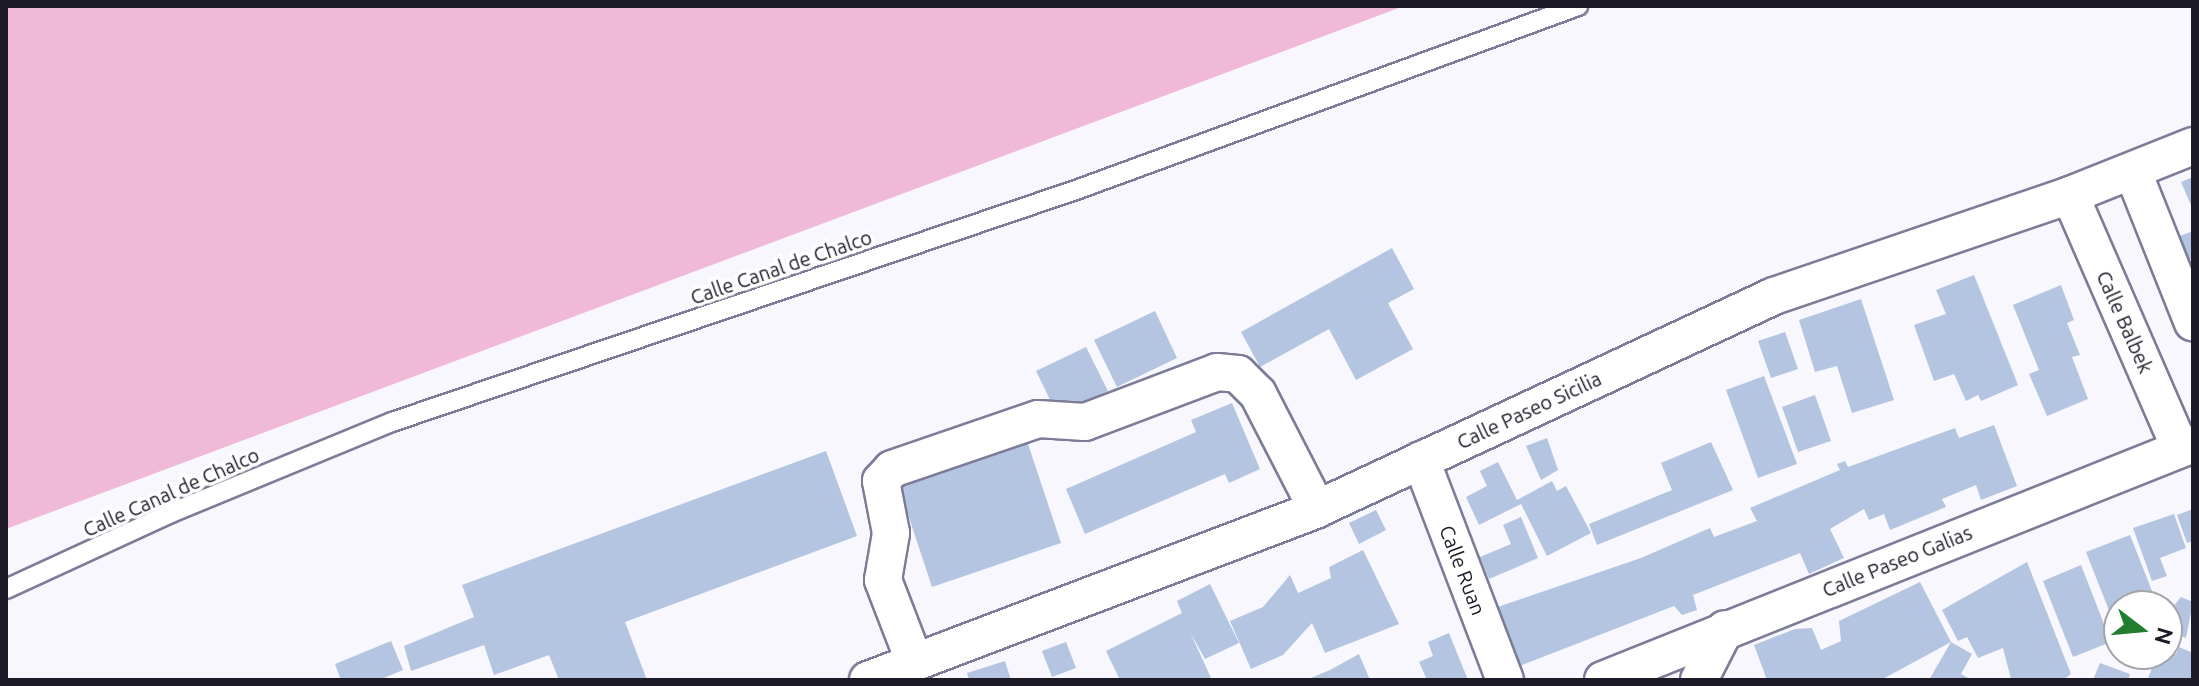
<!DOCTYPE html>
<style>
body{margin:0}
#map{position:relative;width:2199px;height:686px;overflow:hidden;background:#f7f7fd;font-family:Ubuntu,sans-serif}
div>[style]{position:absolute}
.green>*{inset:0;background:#f0b9d7}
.building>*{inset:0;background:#b3c5e0}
.roads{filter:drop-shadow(2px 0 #7d7c98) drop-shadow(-2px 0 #7d7c98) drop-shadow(0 2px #7d7c98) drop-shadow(0 -2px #7d7c98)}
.service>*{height:18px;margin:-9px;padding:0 9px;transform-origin:9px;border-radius:9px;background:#fff}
.minor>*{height:36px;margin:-18px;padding:0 18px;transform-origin:18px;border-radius:18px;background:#fff}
span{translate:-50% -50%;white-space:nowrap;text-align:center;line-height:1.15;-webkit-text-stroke:7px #fff;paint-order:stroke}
.street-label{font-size:20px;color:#1c1b27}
.frame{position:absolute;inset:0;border:8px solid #1c1b27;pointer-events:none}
.north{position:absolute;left:2103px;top:590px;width:80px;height:80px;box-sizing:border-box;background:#fff;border:2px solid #a4a4a9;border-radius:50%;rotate:106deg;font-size:22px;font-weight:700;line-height:32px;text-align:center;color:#1c1b27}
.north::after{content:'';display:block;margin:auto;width:28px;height:36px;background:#217e2f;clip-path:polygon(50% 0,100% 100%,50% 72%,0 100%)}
</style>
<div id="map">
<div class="green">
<div style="clip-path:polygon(6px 6px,1404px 6px,6px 529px)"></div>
</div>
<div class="building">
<div style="clip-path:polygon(2193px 177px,2193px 210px,2181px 182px)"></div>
<div style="clip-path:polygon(2193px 231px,2193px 258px,2184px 262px,2175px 238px)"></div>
<div style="clip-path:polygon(1392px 248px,1414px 289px,1388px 303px,1413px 349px,1356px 380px,1329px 329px,1260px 367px,1241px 332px)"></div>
<div style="clip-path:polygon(1974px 275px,2018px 385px,1981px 401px,1978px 395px,1966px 401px,1954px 374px,1934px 381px,1914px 325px,1946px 314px,1936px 290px)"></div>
<div style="clip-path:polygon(2061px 285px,2074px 320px,2067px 323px,2080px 355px,2072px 357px,2088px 399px,2047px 416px,2029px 374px,2039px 370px,2013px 305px)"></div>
<div style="clip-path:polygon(1861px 299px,1894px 400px,1852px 413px,1837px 366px,1815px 372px,1799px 320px)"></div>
<div style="clip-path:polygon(1155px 311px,1177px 358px,1117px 387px,1094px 340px)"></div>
<div style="clip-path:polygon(1785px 332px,1798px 369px,1771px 378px,1758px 341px)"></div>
<div style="clip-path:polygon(1086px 347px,1108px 391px,1058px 416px,1036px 371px)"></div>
<div style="clip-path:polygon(1764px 376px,1797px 464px,1758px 478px,1726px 390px)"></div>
<div style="clip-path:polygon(1815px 395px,1831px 441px,1798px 452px,1782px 407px)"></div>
<div style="clip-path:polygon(1232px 403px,1260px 469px,1229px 483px,1225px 474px,1085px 534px,1066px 489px,1196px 432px,1191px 420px)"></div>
<div style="clip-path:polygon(1994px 425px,2017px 486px,1981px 500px,1976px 485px,1942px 499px,1946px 507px,1890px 530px,1884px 514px,1869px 520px,1864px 509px,1830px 529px,1844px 558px,1809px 574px,1800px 553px,1693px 595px,1697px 610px,1682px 615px,1674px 606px,1512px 669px,1492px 609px,1641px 558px,1710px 528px,1714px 537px,1757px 521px,1750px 508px,1840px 470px,1837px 464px,1845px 461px,1848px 467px,1955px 428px,1959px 438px)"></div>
<div style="clip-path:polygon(1026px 438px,1061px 543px,932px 587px,897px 481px)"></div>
<div style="clip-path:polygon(1547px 438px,1558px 470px,1541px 480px,1526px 446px)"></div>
<div style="clip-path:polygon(1711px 442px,1733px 490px,1597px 545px,1589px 524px,1672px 490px,1661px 463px)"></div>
<div style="clip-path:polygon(826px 451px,857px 536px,625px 622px,647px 680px,559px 680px,549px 655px,494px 675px,484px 645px,411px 671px,404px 646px,474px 617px,462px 585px)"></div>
<div style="clip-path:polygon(1498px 462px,1517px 500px,1552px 481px,1557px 491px,1566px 486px,1591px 533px,1547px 556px,1521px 504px,1479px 525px,1466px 497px,1487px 486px,1480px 471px)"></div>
<div style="clip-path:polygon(2193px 509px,2193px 541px,2187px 543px,2177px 515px)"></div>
<div style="clip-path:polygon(1376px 510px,1386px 530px,1359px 544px,1349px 523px)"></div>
<div style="clip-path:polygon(2174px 514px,2186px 548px,2160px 558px,2167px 576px,2152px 581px,2133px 528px)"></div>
<div style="clip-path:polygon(1521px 517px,1538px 558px,1489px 579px,1480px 557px,1511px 544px,1503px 525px)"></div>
<div style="clip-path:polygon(2130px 535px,2154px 596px,2110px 613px,2086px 552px)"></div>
<div style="clip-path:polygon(1363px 550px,1399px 624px,1325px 653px,1312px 623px,1283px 655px,1251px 669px,1230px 621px,1263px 607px,1290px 575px,1298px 593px,1331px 578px,1329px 567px)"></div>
<div style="clip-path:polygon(2027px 562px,2071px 674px,2063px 680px,2011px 679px,2003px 648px,1978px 658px,1967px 637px,1958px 641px,1942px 610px)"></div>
<div style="clip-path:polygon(2081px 565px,2111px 642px,2073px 657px,2043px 581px)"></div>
<div style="clip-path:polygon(1920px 582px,1951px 642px,1972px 654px,1961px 674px,1972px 680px,1929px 680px,1951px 642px,1881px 680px,1767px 680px,1754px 645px,1795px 629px,1812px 628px,1821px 650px,1841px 641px,1839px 621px)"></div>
<div style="clip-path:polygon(1210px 584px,1239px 643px,1205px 659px,1190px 632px,1211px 678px,1120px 680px,1106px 651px,1182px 613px,1177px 601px)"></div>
<div style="clip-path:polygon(2181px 597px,2193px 602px,2186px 638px,2167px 630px,2167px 614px)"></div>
<div style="clip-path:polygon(1449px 633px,1468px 680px,1427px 680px,1419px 662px,1433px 656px,1428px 642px)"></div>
<div style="clip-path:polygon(391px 641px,403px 670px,379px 680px,341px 680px,335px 664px)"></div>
<div style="clip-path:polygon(1066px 642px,1076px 668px,1052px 677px,1042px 651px)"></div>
<div style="clip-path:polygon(2179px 647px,2193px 653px,2193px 680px,2148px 678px,2158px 654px,2167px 650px,2176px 654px)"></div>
<div style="clip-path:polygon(1359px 654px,1370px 680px,1306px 680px,1330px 670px)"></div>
<div style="clip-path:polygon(1005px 661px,1011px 680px,969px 680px,967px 673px)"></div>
<div style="clip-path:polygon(2100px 663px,2130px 674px,2128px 680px,2093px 680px)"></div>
</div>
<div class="roads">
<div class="service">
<div style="left:6px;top:589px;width:182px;rotate:-24.7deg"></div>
<div style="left:171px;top:513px;width:239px;rotate:-22.4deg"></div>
<div style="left:392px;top:422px;width:722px;rotate:-18.74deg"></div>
<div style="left:1076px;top:190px;width:535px;rotate:-20.13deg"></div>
</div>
<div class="minor">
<div style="left:2133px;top:172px;width:162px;rotate:68.3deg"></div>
<div style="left:2070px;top:195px;width:276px;rotate:66.5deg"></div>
<div style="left:1421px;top:460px;width:235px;rotate:69.1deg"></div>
<div style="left:915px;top:663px;width:89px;rotate:-111.1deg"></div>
<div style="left:883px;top:580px;width:48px;rotate:-80.3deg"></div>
<div style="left:891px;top:533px;width:53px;rotate:-100.9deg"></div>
<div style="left:881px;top:481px;width:16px;rotate:-47deg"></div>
<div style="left:892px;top:469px;width:154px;rotate:-18.9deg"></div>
<div style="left:1038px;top:419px;width:47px;rotate:3.7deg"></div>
<div style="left:1085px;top:422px;width:141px;rotate:-20.7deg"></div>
<div style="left:1217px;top:372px;width:21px;rotate:5deg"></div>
<div style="left:1238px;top:374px;width:28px;rotate:45deg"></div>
<div style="left:1258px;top:394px;width:129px;rotate:62.8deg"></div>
<div style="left:868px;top:680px;width:480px;rotate:-20.8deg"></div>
<div style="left:1317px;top:509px;width:504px;rotate:-24.99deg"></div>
<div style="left:1774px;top:296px;width:313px;rotate:-18.8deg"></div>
<div style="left:2070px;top:195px;width:132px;rotate:-21.7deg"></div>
<div style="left:1603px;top:680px;width:635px;rotate:-21.8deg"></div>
<div style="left:1699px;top:680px;width:57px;rotate:-63deg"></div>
</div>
</div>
<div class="street-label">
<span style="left:781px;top:267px;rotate:-19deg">Calle Canal de Chalco</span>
<span style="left:2125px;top:322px;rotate:66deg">Calle Balbek</span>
<span style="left:1529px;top:410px;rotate:-25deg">Calle Paseo Sicilia</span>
<span style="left:171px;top:492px;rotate:-24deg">Calle Canal de Chalco</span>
<span style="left:1897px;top:561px;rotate:-22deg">Calle Paseo Galias</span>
<span style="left:1463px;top:570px;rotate:69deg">Calle Ruan</span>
</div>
<div class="frame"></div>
<div class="north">N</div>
</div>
